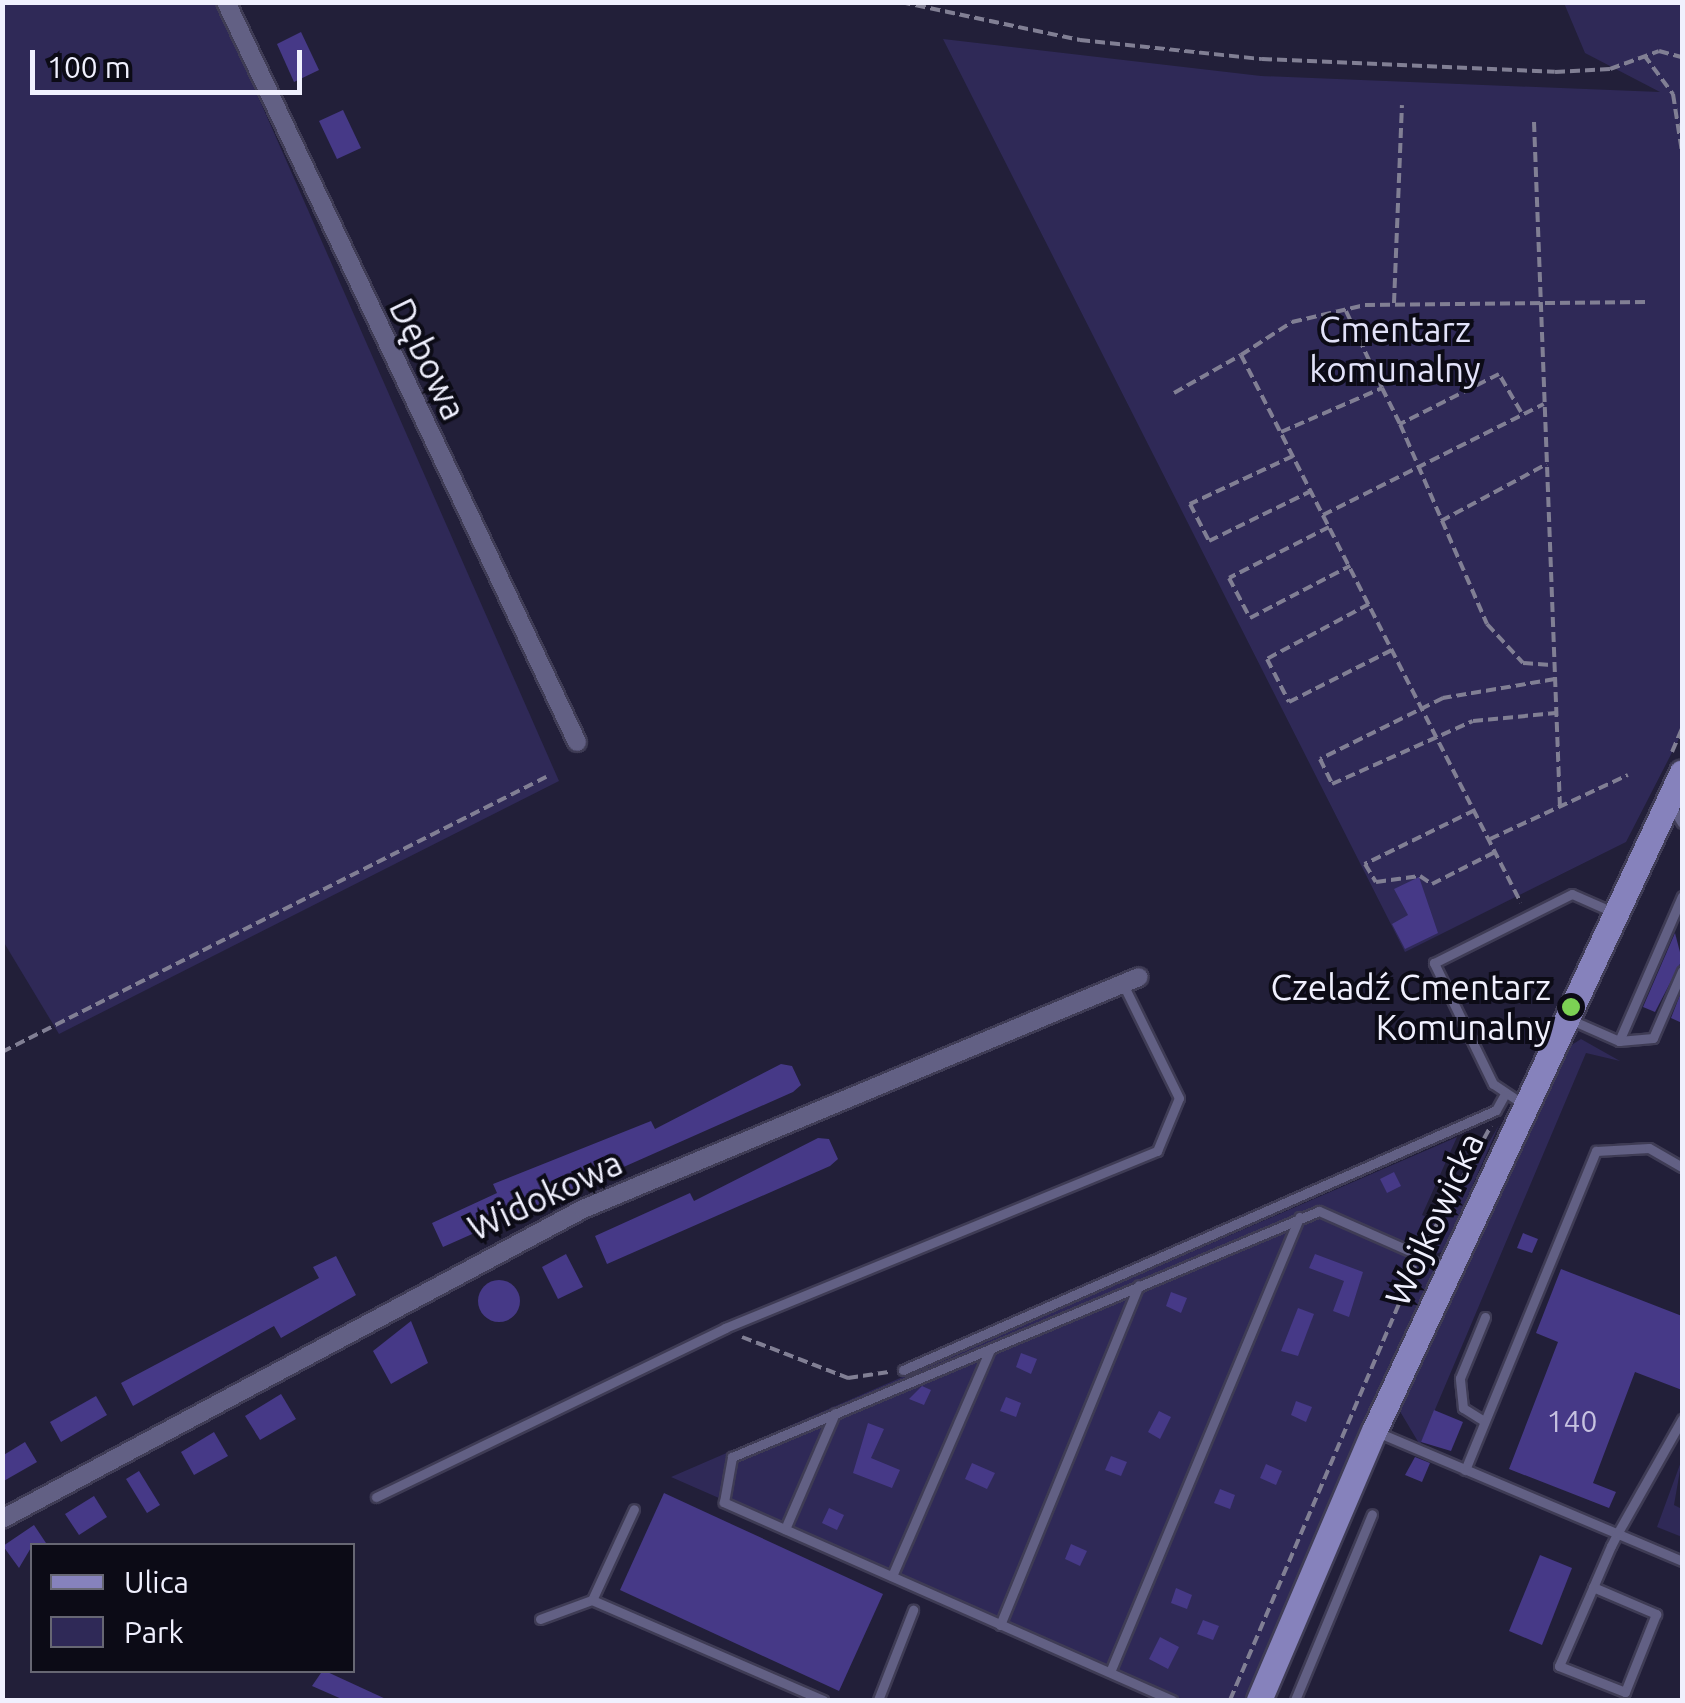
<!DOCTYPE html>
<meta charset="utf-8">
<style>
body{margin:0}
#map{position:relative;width:1685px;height:1703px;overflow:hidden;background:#221f39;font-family:Ubuntu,sans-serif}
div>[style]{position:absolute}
.green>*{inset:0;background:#2f2957}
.building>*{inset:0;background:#463987}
.round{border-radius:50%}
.path>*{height:4px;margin-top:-2px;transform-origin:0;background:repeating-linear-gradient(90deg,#817f94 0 10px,transparent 0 15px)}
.roads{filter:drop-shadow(2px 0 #3f3c55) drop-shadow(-2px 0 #3f3c55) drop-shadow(0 2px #3f3c55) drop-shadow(0 -2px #3f3c55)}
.lane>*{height:9px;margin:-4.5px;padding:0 4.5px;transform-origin:4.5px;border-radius:4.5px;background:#626084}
.street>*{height:18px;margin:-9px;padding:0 9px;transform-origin:9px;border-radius:9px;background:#626084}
.secondary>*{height:25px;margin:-12.5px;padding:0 12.5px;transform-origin:12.5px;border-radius:12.5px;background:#8682bc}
.dots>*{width:28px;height:28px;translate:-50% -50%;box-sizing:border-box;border:5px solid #0c0b16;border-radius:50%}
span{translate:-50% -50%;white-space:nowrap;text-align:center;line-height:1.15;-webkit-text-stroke:8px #0c0b16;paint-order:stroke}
.number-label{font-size:30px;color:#c6c2e0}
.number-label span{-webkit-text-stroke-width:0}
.park-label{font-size:35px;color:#e2e2f9}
.street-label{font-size:35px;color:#f0f0fe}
.poi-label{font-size:35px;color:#f0f0fe}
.right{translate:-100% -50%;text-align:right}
.frame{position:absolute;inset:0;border:5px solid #f0f0fe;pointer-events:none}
.legend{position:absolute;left:30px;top:1543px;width:325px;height:130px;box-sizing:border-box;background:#0c0b16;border:2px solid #676773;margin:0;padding:12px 18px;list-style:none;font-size:30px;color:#f0f0fe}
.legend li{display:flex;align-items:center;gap:20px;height:50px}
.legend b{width:50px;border:2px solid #676773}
.scale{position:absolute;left:30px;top:50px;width:272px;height:45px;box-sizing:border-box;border:5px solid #f0f0fe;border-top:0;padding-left:12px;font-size:30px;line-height:35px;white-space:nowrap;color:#f0f0fe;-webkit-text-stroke:8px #0c0b16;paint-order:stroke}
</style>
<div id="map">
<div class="green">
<div style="clip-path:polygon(3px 3px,217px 3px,559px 781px,59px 1034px,3px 941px)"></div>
<div style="clip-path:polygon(1564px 3px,1682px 3px,1682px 733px,1626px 842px,1405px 952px,943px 39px,1261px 76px,1660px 92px,1585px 53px)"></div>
<div style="clip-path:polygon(1581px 1039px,1620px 1061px,1586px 1053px,1420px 1445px,1398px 1408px,1567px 1048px)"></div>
<div style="clip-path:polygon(1499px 1125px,1444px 1251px,1433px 1255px,1433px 1275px,1245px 1700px,1180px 1700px,671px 1477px,1457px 1137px,1422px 1215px,1442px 1223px)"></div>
<div style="clip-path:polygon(1682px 1459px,1674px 1505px,1682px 1509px,1682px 1537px,1657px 1527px)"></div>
</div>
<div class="building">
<div style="clip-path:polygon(301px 32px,319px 70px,294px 82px,277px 44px)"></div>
<div style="clip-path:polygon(343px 110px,361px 148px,337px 159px,319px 121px)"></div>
<div style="clip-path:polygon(1419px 877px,1438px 933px,1405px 949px,1392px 924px,1408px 915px,1394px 889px)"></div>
<div style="clip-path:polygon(1675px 933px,1682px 960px,1655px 1012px,1643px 1007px)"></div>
<div style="clip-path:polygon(1680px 995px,1682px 996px,1682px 1023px,1671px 1018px)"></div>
<div style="clip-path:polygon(781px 1064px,792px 1066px,801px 1085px,793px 1092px,443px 1247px,432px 1223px,497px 1193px,493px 1184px,651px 1121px,655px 1129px)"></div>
<div style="clip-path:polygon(818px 1138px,829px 1139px,838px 1159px,830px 1166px,607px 1264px,595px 1236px,690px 1193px,694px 1201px)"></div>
<div style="clip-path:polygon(1394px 1172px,1401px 1186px,1387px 1193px,1380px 1179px)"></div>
<div style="clip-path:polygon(1523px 1233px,1538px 1239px,1532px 1253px,1517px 1248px)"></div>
<div style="clip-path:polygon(566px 1254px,583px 1287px,558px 1299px,542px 1267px)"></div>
<div style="clip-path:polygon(1315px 1254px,1363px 1272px,1349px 1317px,1333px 1311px,1344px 1281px,1309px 1268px)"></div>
<div style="clip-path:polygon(336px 1256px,356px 1295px,281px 1338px,274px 1326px,133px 1406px,121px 1383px,319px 1278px,313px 1267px)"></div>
<div style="clip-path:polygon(1561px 1269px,1682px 1316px,1682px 1390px,1635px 1372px,1593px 1483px,1616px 1492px,1609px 1508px,1509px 1469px,1558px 1342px,1536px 1333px)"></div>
<div class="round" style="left:478px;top:1280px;width:42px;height:42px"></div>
<div style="clip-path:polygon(1171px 1292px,1187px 1298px,1181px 1313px,1166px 1306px)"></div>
<div style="clip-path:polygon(1298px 1308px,1314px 1314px,1298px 1356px,1281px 1351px)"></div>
<div style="clip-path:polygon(411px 1321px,428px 1363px,391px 1384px,373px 1351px)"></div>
<div style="clip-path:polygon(1021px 1353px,1037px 1359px,1031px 1374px,1016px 1367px)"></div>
<div style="clip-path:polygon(922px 1386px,931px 1390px,924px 1405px,909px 1399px)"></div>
<div style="clip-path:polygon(281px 1394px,296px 1419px,260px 1440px,245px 1416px)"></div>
<div style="clip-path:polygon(96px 1396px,107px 1415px,61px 1442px,50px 1422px)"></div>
<div style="clip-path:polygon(1006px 1397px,1021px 1403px,1016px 1417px,1000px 1411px)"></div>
<div style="clip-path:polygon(1296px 1401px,1312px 1407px,1306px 1422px,1291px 1415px)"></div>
<div style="clip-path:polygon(1434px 1410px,1463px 1422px,1451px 1451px,1421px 1442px)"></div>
<div style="clip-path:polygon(1159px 1411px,1171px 1417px,1160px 1439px,1148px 1432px)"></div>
<div style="clip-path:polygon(868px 1423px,884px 1429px,871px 1458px,900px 1470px,892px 1488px,853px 1473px)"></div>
<div style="clip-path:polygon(214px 1432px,228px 1456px,194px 1475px,181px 1452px)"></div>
<div style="clip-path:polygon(25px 1442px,37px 1462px,2px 1482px,2px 1456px)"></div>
<div style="clip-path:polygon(1111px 1456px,1127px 1462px,1121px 1476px,1105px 1470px)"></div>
<div style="clip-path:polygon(1415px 1457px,1430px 1463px,1422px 1482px,1405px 1475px)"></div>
<div style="clip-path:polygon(972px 1463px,995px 1473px,987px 1489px,965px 1479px)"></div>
<div style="clip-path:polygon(1266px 1464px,1282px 1471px,1276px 1485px,1260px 1478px)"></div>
<div style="clip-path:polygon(139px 1471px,160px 1505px,147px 1513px,126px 1479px)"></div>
<div style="clip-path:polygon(1220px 1489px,1235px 1495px,1230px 1509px,1214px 1503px)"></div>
<div style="clip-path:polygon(664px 1493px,883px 1594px,839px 1691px,620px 1590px)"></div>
<div style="clip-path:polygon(94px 1496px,107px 1517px,79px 1535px,65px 1514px)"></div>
<div style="clip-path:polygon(829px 1508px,844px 1515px,837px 1530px,822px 1523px)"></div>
<div style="clip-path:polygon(34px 1525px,48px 1546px,32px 1546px,19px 1568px,3px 1546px)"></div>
<div style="clip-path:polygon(1071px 1544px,1087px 1551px,1080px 1566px,1065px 1559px)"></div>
<div style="clip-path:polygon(1540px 1555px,1572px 1568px,1542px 1645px,1509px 1631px)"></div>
<div style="clip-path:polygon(1176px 1588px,1192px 1595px,1187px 1609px,1171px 1603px)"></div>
<div style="clip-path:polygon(1203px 1620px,1219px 1626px,1213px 1640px,1197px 1634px)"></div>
<div style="clip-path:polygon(1160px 1637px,1179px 1647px,1168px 1669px,1149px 1659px)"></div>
<div style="clip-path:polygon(323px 1670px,388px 1700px,344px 1700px,312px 1686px)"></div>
</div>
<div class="path">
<div style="left:901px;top:2px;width:183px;rotate:12deg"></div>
<div style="left:1080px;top:40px;width:183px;rotate:6deg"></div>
<div style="left:1262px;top:59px;width:293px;rotate:2.5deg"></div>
<div style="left:1555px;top:72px;width:55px;rotate:-3.1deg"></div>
<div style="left:1610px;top:69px;width:52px;rotate:-20.2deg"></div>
<div style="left:1659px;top:51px;width:24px;rotate:15deg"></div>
<div style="left:1644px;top:55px;width:49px;rotate:53.4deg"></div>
<div style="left:1673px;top:94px;width:59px;rotate:81.2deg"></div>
<div style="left:1534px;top:122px;width:685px;rotate:87.83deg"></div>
<div style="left:1394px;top:303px;width:198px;rotate:-87.7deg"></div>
<div style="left:1346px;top:311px;width:85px;rotate:64.9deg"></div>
<div style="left:1241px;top:355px;width:61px;rotate:-32.9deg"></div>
<div style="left:1292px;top:322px;width:75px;rotate:-13.1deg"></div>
<div style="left:1365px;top:305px;width:282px;rotate:-0.6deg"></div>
<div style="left:1174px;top:393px;width:77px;rotate:-29.6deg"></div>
<div style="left:1241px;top:355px;width:615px;rotate:62.94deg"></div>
<div style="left:1521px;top:412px;width:44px;rotate:-120.1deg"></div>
<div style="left:1499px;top:374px;width:111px;rotate:153.2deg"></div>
<div style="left:1400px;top:424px;width:218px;rotate:66.5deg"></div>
<div style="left:1487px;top:624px;width:53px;rotate:47.3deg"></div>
<div style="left:1523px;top:663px;width:31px;rotate:4deg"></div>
<div style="left:1281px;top:432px;width:110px;rotate:-23.5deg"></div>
<div style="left:1382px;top:388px;width:40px;rotate:63.4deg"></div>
<div style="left:1293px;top:456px;width:114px;rotate:155deg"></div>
<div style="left:1190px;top:504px;width:42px;rotate:62.8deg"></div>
<div style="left:1209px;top:541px;width:114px;rotate:-26.1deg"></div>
<div style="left:1323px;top:515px;width:247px;rotate:-26.7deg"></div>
<div style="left:1441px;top:521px;width:120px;rotate:-28.3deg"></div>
<div style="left:1329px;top:527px;width:112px;rotate:153deg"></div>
<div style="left:1229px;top:578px;width:45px;rotate:62.3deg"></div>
<div style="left:1250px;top:618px;width:113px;rotate:-27.5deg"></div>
<div style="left:1369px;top:604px;width:116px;rotate:151.7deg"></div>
<div style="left:1267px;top:659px;width:48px;rotate:62.9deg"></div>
<div style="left:1289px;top:702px;width:115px;rotate:-26.8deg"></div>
<div style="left:1555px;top:679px;width:114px;rotate:170.4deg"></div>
<div style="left:1443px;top:698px;width:137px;rotate:153.6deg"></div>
<div style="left:1320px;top:759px;width:28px;rotate:64deg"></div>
<div style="left:1332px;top:784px;width:154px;rotate:-24.1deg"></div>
<div style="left:1473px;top:721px;width:83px;rotate:-5.5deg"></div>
<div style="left:1672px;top:752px;width:25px;rotate:-67deg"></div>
<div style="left:1475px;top:810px;width:123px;rotate:153.9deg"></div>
<div style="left:1365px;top:864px;width:21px;rotate:59deg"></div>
<div style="left:1376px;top:882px;width:44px;rotate:-7.8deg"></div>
<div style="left:1420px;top:876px;width:14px;rotate:34deg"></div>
<div style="left:1432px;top:884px;width:71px;rotate:-26.9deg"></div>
<div style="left:1490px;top:839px;width:152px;rotate:-24.9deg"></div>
<div style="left:2px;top:1052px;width:610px;rotate:-26.82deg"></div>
<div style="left:1426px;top:1244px;width:135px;rotate:-61.2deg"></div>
<div style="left:742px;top:1337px;width:114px;rotate:21.1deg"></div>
<div style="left:848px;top:1378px;width:41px;rotate:-8.3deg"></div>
<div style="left:1230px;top:1700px;width:472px;rotate:-66.9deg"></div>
</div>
<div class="roads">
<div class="lane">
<div style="left:1670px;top:804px;width:22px;rotate:58deg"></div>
<div style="left:1569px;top:1019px;width:55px;rotate:23.7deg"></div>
<div style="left:1619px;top:1041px;width:34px;rotate:-5deg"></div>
<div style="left:1653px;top:1038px;width:73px;rotate:-66.6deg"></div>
<div style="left:1619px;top:1041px;width:158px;rotate:-66.5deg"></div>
<div style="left:1523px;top:1104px;width:36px;rotate:-146deg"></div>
<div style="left:1493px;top:1084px;width:135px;rotate:-116deg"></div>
<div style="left:1434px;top:963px;width:154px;rotate:-26.6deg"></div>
<div style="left:1572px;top:894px;width:45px;rotate:23.7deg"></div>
<div style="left:903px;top:1370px;width:647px;rotate:-23.67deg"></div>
<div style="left:1496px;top:1110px;width:18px;rotate:-61deg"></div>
<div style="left:1484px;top:1421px;width:25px;rotate:-148deg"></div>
<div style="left:1463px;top:1408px;width:30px;rotate:-96deg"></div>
<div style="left:1460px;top:1378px;width:66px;rotate:-67.7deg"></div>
<div style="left:1377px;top:1432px;width:331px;rotate:22.9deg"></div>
<div style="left:1465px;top:1470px;width:345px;rotate:-67.7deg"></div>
<div style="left:1596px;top:1151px;width:53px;rotate:-3.2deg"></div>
<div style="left:1649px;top:1148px;width:38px;rotate:30deg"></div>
<div style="left:376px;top:1497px;width:388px;rotate:-25.8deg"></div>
<div style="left:725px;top:1328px;width:467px;rotate:-22.3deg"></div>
<div style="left:1157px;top:1151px;width:57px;rotate:-67.5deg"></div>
<div style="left:1179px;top:1098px;width:127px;rotate:-116.2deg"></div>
<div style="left:785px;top:1529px;width:126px;rotate:-66.7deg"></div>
<div style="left:892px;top:1576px;width:247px;rotate:-66.6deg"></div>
<div style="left:1593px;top:1587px;width:69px;rotate:23.2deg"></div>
<div style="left:1656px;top:1614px;width:84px;rotate:111.7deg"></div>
<div style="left:1625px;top:1692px;width:71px;rotate:-158.5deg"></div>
<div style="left:1559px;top:1666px;width:131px;rotate:-66.6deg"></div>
<div style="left:1611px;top:1546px;width:13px;rotate:-63deg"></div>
<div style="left:1617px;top:1534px;width:132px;rotate:-60.5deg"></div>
<div style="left:592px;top:1600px;width:100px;rotate:-65.2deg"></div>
<div style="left:540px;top:1619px;width:55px;rotate:-20.1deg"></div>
<div style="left:592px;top:1600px;width:252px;rotate:23.4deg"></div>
<div style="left:1000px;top:1625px;width:367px;rotate:-67.8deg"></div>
<div style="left:1110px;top:1672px;width:493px;rotate:-67.4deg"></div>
<div style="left:878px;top:1700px;width:97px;rotate:-68.7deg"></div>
<div style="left:1172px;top:1700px;width:490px;rotate:-156.2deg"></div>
<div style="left:724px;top:1502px;width:46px;rotate:-79.9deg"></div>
<div style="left:732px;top:1457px;width:636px;rotate:-22.74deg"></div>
<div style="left:1319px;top:1211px;width:141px;rotate:23.8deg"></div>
<div style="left:1295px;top:1700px;width:201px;rotate:-67.5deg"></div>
</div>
<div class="street">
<div style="left:226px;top:2px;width:819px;rotate:64.62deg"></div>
<div style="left:2px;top:1519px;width:659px;rotate:-28.08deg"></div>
<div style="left:583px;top:1209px;width:602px;rotate:-22.65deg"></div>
</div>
<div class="secondary">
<div style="left:1259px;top:1700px;width:293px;rotate:-66.9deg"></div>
<div style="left:1374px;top:1431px;width:727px;rotate:-64.95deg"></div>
</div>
</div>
<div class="dots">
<div style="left:1571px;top:1007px;background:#7cd154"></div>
</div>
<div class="number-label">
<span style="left:1572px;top:1421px">140</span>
</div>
<div class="park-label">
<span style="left:1395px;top:349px">Cmentarz<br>komunalny</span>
</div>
<div class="street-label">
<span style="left:428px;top:359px;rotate:64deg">Dębowa</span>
<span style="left:545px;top:1195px;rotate:-25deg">Widokowa</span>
<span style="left:1434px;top:1219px;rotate:-65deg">Wojkowicka</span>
</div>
<div class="poi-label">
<span class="right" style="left:1551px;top:1007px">Czeladź Cmentarz<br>Komunalny</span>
</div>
<div class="frame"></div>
<ul class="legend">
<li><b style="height:12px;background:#8682bc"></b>Ulica</li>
<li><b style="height:28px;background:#2f2957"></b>Park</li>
</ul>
<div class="scale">100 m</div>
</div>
